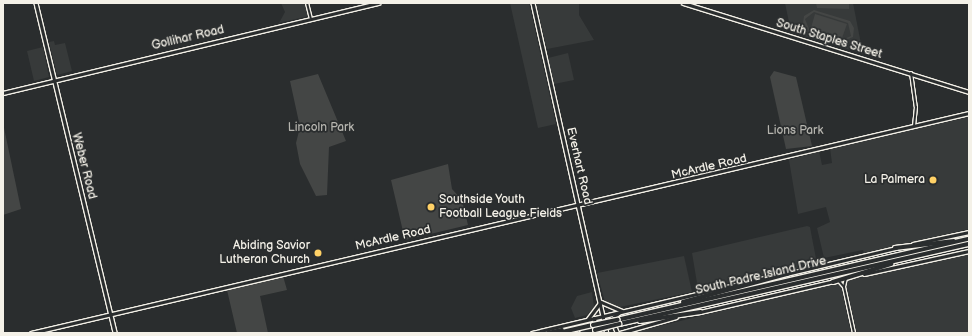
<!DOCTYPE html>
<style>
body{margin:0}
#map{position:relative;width:972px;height:336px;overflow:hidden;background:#2a2d2e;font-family:"Balsamiq Sans",sans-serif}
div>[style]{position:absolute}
.built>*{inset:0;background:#373a3a}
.green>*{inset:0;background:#444645}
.roads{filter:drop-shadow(1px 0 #f4f1e8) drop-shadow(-1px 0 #f4f1e8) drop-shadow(0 1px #f4f1e8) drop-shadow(0 -1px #f4f1e8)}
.tertiary>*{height:2px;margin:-1px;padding:0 1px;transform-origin:1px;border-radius:1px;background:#2a2d2e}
.secondary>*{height:2.5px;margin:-1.25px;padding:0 1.25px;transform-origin:1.25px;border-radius:1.25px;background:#2a2d2e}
.primary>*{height:3px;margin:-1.5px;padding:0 1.5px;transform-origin:1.5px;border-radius:1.5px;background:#2a2d2e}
.motorway>*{height:3.5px;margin:-1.75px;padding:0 1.75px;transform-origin:1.75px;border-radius:1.75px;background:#2a2d2e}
.bridges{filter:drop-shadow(1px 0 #f4f1e8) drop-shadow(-1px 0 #f4f1e8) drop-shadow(0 1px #f4f1e8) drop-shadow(0 -1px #f4f1e8)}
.motorway-bridge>*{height:3.5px;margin:-1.75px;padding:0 1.75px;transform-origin:1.75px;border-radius:1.75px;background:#2a2d2e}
.dots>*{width:11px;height:11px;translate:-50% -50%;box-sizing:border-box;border:2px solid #2a2d2e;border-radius:50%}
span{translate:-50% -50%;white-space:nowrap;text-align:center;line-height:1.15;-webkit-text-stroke:3.5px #2a2d2e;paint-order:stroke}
.street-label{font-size:12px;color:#f4f1e8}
.park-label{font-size:12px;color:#b6b5af}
.poi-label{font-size:12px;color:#f4f1e8}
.right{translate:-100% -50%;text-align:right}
.left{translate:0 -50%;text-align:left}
.frame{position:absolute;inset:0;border:4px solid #f4f1e8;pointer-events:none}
</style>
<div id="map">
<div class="built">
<div style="clip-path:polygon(281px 3px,306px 3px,309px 16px,279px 23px,285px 12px)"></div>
<div style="clip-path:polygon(510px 3px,529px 3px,556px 124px,538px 128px)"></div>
<div style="clip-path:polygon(536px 3px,579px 3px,579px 15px,594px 40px,547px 49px)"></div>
<div style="clip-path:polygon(785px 3px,853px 3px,863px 54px,791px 32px)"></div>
<div style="clip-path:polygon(54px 41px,55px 45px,65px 43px,72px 71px,57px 75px,49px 42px)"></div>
<div style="clip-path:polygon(43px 47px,49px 77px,34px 81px,27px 51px)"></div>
<div style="clip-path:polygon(568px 53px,574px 80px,554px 84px,548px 58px)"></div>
<div style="clip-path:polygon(969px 117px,969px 229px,864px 253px,863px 250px,824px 258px,817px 228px,830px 222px,826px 207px,798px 214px,789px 160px,819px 151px,822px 165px,832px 163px,830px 148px)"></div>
<div style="clip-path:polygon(807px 226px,810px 227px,817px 264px,698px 289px,692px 253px)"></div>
<div style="clip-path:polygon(969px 252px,969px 333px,857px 333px,846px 285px,849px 280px)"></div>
<div style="clip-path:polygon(684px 256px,692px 292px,620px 307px,605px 302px,597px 273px)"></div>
<div style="clip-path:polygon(836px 283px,841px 286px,851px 333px,631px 333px)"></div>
<div style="clip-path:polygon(592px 292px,594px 307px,587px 315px,575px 318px,571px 308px,577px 296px)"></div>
</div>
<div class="green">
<div style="clip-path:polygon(816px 3px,849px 3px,849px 9px,817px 8px)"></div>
<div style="clip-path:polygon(evenodd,814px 10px,850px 21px,854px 28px,853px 37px,841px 42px,802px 30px,804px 16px,814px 10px,814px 12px,848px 23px,851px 36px,842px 40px,809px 29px,805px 19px,814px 12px)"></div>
<div style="clip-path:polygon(815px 14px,847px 24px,842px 38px,811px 28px)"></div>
<div style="clip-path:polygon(774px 71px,796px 77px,812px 146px,786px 149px,770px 77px)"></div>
<div style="clip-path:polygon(318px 74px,346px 141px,329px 147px,327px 195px,316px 196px,300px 164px,296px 143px,300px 127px,290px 81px)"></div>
<div style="clip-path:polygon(3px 123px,21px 209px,3px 215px)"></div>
<div style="clip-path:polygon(448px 164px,452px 189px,462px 200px,468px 225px,405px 240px,391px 180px)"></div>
<div style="clip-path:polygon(283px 276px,287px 290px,260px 296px,268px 333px,237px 333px,227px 290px)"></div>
</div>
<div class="roads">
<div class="tertiary">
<div style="left:307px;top:3px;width:16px;rotate:76deg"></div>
<div style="left:911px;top:73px;width:34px;rotate:82deg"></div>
<div style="left:916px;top:107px;width:18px;rotate:96deg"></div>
<div style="left:846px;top:278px;width:9px;rotate:103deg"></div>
<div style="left:844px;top:287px;width:47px;rotate:77.7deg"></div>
<div style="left:838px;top:280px;width:9px;rotate:49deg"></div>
</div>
<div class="secondary">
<div style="left:36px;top:3px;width:339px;rotate:76.5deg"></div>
<div style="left:533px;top:3px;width:338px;rotate:77.4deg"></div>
<div style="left:3px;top:93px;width:386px;rotate:-13.5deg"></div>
<div style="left:913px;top:244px;width:57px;rotate:-12.1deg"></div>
<div style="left:786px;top:274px;width:113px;rotate:-13.3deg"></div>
<div style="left:864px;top:274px;width:107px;rotate:-12.4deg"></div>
<div style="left:601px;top:302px;width:23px;rotate:23deg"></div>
<div style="left:700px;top:312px;width:138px;rotate:-13deg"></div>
<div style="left:594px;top:318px;width:16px;rotate:72deg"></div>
<div style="left:588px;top:319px;width:21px;rotate:-53deg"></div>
<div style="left:31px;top:333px;width:963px;rotate:-13.2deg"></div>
<div style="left:532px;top:333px;width:244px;rotate:-13.3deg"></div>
<div style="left:617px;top:333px;width:15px;rotate:-113deg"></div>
<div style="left:611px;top:319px;width:11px;rotate:-38deg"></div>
<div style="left:620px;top:333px;width:58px;rotate:-15.9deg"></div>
</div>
<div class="primary">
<div style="left:683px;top:3px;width:300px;rotate:17.3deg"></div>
</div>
<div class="motorway">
<div style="left:895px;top:248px;width:59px;rotate:-6.8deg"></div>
<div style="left:833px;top:282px;width:61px;rotate:-17.2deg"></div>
<div style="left:683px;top:302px;width:108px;rotate:-15.1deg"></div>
<div style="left:617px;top:320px;width:361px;rotate:-13deg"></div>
<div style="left:640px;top:321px;width:61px;rotate:-8.5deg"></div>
<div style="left:619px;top:324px;width:359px;rotate:-12.9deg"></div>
<div style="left:548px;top:333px;width:14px;rotate:-12deg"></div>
<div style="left:558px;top:333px;width:36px;rotate:-13deg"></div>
<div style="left:582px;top:333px;width:13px;rotate:-13deg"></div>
</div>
</div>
<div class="bridges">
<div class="motorway-bridge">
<div style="left:593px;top:325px;width:25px;rotate:-12deg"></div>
<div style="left:595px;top:330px;width:25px;rotate:-14deg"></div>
</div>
</div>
<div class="dots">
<div style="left:933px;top:180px;background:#ffd166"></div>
<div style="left:431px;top:207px;background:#ffd166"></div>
<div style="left:318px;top:253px;background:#ffd166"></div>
</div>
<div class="street-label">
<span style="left:188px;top:38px;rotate:-13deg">Gollihar Road</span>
<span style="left:829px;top:39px;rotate:17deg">South Staples Street</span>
<span style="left:84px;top:166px;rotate:76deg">Weber Road</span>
<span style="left:579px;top:166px;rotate:77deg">Everhart Road</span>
<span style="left:709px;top:167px;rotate:-13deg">McArdle Road</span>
<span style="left:393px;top:238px;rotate:-13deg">McArdle Road</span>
<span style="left:761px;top:276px;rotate:-13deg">South Padre Island Drive</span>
</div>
<div class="park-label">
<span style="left:321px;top:128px">Lincoln Park</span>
<span style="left:795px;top:131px">Lions Park</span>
</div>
<div class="poi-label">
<span class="right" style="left:925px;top:180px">La Palmera</span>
<span class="left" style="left:439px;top:207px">Southside Youth<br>Football League Fields</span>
<span class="right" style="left:310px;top:253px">Abiding Savior<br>Lutheran Church</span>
</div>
<div class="frame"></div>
</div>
